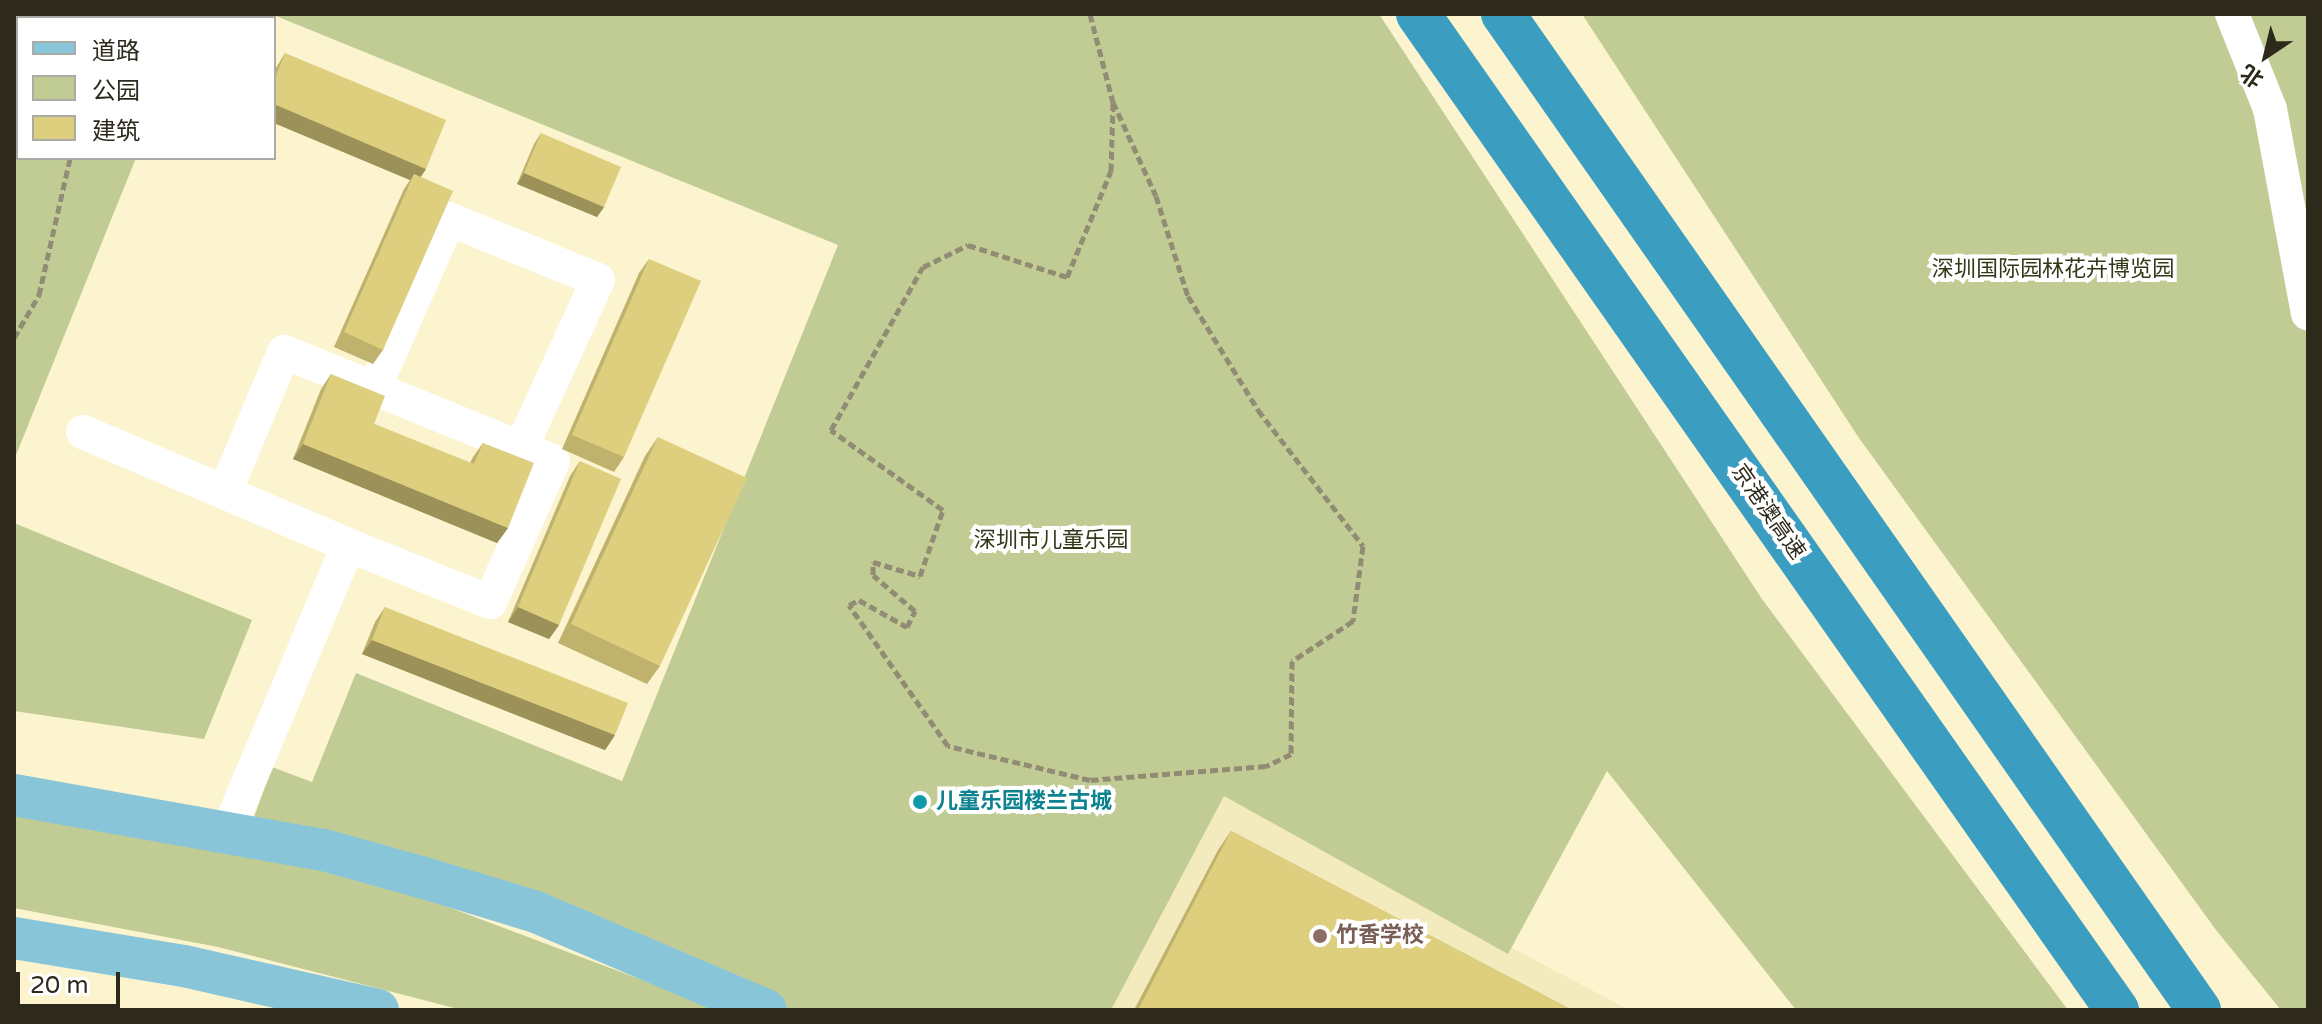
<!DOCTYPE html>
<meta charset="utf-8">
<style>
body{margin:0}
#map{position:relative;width:2322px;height:1024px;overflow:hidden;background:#fbf4cf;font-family:"Varela Round","Noto Sans SC",sans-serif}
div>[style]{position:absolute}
.built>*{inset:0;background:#f3eabd}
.green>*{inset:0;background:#c1cc95}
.path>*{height:5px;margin-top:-2.5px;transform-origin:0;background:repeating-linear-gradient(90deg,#918c73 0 8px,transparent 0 12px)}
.minor>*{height:34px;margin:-17px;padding:0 17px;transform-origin:17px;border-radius:17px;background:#fff}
.major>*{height:42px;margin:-21px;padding:0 21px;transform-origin:21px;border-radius:21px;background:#89c5d9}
.highway>*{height:44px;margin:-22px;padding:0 22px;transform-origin:22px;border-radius:22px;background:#3b9ec0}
.wall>*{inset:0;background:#bfb26d}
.shaded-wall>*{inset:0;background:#9b9159}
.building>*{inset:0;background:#decf7f}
.dots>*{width:22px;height:22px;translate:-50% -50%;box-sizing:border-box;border:4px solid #fff;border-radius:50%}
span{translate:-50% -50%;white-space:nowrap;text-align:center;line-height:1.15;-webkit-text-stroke:8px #fff;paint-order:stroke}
.park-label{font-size:22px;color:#333817}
.street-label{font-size:22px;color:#2d2a1c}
.culture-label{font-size:22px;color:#0d838f;font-weight:700}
.left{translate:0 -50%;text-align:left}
.education-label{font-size:22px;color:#785e54;font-weight:700}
.frame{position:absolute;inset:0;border:16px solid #2d2a1c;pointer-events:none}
.legend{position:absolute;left:16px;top:16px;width:260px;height:144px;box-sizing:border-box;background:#fff;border:2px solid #abaaa4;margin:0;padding:10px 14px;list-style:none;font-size:24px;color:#2d2a1c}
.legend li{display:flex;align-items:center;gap:16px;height:40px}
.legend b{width:40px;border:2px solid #abaaa4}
.north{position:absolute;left:2226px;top:16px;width:80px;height:80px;-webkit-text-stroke:6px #fff;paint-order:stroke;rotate:215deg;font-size:22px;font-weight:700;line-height:32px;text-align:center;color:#2d2a1c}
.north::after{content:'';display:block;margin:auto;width:28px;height:36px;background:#2d2a1c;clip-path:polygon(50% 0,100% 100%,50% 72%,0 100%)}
.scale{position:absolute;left:16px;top:972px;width:104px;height:36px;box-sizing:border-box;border:4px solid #2d2a1c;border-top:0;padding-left:10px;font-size:24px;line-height:28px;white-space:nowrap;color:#2d2a1c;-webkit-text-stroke:6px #fff;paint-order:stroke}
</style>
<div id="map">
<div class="built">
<div style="clip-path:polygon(1224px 795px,1629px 1010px,1111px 1010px)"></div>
</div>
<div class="green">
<div style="clip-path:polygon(14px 14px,194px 14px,18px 18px,18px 158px,136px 158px,14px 460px)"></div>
<div style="clip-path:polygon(271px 14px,1379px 14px,1762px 599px,2068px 1010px,1796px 1010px,1607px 771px,1508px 954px,1224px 796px,1111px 1010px,790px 1010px,608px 926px,253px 820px,272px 767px,312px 782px,356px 673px,622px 781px,838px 245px)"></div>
<div style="clip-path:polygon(1582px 14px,2308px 14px,2308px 1010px,2281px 1010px,2216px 930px,1859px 438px)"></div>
<div style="clip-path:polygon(14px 523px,252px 620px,204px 739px,14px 711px)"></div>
<div style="clip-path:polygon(14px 812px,327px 871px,427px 899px,722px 1010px,462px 1010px,218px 947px,14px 908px)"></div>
</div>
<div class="path">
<div style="left:1090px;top:14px;width:91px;rotate:75.4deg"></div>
<div style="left:1113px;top:102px;width:103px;rotate:65.4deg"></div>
<div style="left:1156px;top:196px;width:105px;rotate:72.3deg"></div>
<div style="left:1188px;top:296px;width:134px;rotate:58.4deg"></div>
<div style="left:1258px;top:410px;width:172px;rotate:52.3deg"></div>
<div style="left:1363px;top:546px;width:76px;rotate:97.6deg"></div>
<div style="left:1353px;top:621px;width:73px;rotate:146.7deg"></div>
<div style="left:1292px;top:661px;width:93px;rotate:90.6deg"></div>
<div style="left:1291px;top:754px;width:28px;rotate:154deg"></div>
<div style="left:1266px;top:766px;width:177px;rotate:175.5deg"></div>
<div style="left:1090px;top:780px;width:146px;rotate:-166.5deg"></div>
<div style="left:948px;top:746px;width:172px;rotate:-125.1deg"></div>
<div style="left:849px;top:605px;width:11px;rotate:-27deg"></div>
<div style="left:859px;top:600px;width:55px;rotate:29.4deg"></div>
<div style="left:907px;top:627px;width:18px;rotate:-63deg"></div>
<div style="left:915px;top:611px;width:55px;rotate:-139.4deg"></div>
<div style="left:873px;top:575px;width:13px;rotate:-90deg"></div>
<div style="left:873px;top:562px;width:49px;rotate:16.6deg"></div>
<div style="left:920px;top:576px;width:70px;rotate:-70.8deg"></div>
<div style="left:943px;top:510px;width:138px;rotate:-144.5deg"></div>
<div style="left:831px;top:430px;width:187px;rotate:-60.6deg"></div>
<div style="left:923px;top:267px;width:50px;rotate:-26.1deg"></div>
<div style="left:968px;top:245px;width:104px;rotate:17.9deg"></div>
<div style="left:1067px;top:277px;width:115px;rotate:-67.5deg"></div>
<div style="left:1111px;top:171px;width:69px;rotate:-88.3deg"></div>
<div style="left:104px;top:18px;width:4px;rotate:-90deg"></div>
<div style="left:14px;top:338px;width:50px;rotate:-59.8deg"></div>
<div style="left:39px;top:295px;width:140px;rotate:-77.2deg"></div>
</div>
<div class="minor">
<div style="left:2232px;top:14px;width:102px;rotate:68.2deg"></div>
<div style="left:2270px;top:109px;width:208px;rotate:79.5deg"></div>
<div style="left:374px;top:389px;width:186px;rotate:-66.2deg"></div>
<div style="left:449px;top:219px;width:161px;rotate:22.3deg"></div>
<div style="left:598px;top:280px;width:185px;rotate:114.6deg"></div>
<div style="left:83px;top:432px;width:288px;rotate:23.1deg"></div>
<div style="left:348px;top:545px;width:153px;rotate:21.9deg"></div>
<div style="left:490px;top:602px;width:154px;rotate:-65.9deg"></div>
<div style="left:553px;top:461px;width:290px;rotate:-157.9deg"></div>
<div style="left:284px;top:352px;width:152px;rotate:112.9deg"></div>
<div style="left:228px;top:831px;width:310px;rotate:-67.2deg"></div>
</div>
<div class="major">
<div style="left:14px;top:795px;width:315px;rotate:10.1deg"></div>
<div style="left:324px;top:850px;width:101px;rotate:15.6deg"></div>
<div style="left:421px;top:877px;width:120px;rotate:16.9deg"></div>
<div style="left:536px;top:912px;width:250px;rotate:23.1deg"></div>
<div style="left:14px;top:938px;width:172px;rotate:9.4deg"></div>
<div style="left:184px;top:966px;width:199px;rotate:12.8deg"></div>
</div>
<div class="highway">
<div style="left:1418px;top:14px;width:1217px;rotate:54.94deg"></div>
<div style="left:1503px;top:14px;width:1215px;rotate:55.05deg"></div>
</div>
<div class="wall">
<div style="clip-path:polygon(285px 53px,426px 169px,421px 177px,383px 350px,373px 364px,334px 347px,404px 189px,410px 180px,274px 123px,274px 71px)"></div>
<div style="clip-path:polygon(541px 133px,604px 207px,597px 217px,517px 184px,534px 144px)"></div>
<div style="clip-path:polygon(649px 259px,624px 457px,614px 472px,562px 449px,639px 273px)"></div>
<div style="clip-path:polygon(331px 374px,374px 424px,470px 463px,473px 457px,483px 443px,508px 528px,497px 543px,293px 459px,321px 389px)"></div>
<div style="clip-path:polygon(658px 437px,660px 666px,647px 684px,558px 643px,645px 456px)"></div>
<div style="clip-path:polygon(580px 461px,559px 625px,549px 639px,508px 622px,570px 476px)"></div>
<div style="clip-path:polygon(385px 607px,615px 735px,605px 750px,362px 654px,375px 622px)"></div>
<div style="clip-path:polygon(1231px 831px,1572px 1010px,1134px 1010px,1218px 850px)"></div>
</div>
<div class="shaded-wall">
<div style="clip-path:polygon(274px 104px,426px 169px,416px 183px,414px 174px,410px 180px,274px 123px)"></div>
<div style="clip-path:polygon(524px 173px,604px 207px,597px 217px,517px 184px)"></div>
<div style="clip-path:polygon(303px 444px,508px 528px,497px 543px,293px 459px)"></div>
<div style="clip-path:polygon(518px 607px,559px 625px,549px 639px,508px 622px)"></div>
<div style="clip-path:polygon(372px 640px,615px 735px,605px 750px,362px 654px)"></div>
</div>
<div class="building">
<div style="clip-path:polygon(285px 53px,446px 120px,426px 169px,274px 104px,274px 81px)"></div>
<div style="clip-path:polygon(541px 133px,621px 167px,604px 207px,524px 173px)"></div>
<div style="clip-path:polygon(414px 174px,453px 191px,383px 350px,344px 332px)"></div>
<div style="clip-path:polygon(649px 259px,701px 281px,624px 457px,572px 435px)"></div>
<div style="clip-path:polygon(331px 374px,385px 396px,374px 424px,474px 464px,483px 443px,534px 463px,508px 528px,303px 444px)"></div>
<div style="clip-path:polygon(658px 437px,747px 478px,660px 666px,571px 624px)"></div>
<div style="clip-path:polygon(580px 461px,621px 479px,559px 625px,518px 607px)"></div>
<div style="clip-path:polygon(385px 607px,628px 703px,615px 735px,372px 640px)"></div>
<div style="clip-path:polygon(1231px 831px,1572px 1010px,1138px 1010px)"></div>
</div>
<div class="dots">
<div style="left:920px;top:802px;background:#0f9aa8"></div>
<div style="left:1320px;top:936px;background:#8d6e63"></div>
</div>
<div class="park-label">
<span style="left:2053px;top:270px">深圳国际园林花卉博览园</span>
<span style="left:1051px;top:541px">深圳市儿童乐园</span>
</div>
<div class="street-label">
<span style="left:1768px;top:512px;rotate:55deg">京港澳高速</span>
</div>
<div class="culture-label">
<span class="left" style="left:936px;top:802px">儿童乐园楼兰古城</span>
</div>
<div class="education-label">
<span class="left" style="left:1336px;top:936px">竹香学校</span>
</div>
<div class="frame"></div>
<ul class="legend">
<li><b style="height:10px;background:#89c5d9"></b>道路</li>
<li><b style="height:22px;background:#c1cc95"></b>公园</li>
<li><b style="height:22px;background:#decf7f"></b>建筑</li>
</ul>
<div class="north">北</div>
<div class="scale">20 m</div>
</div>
